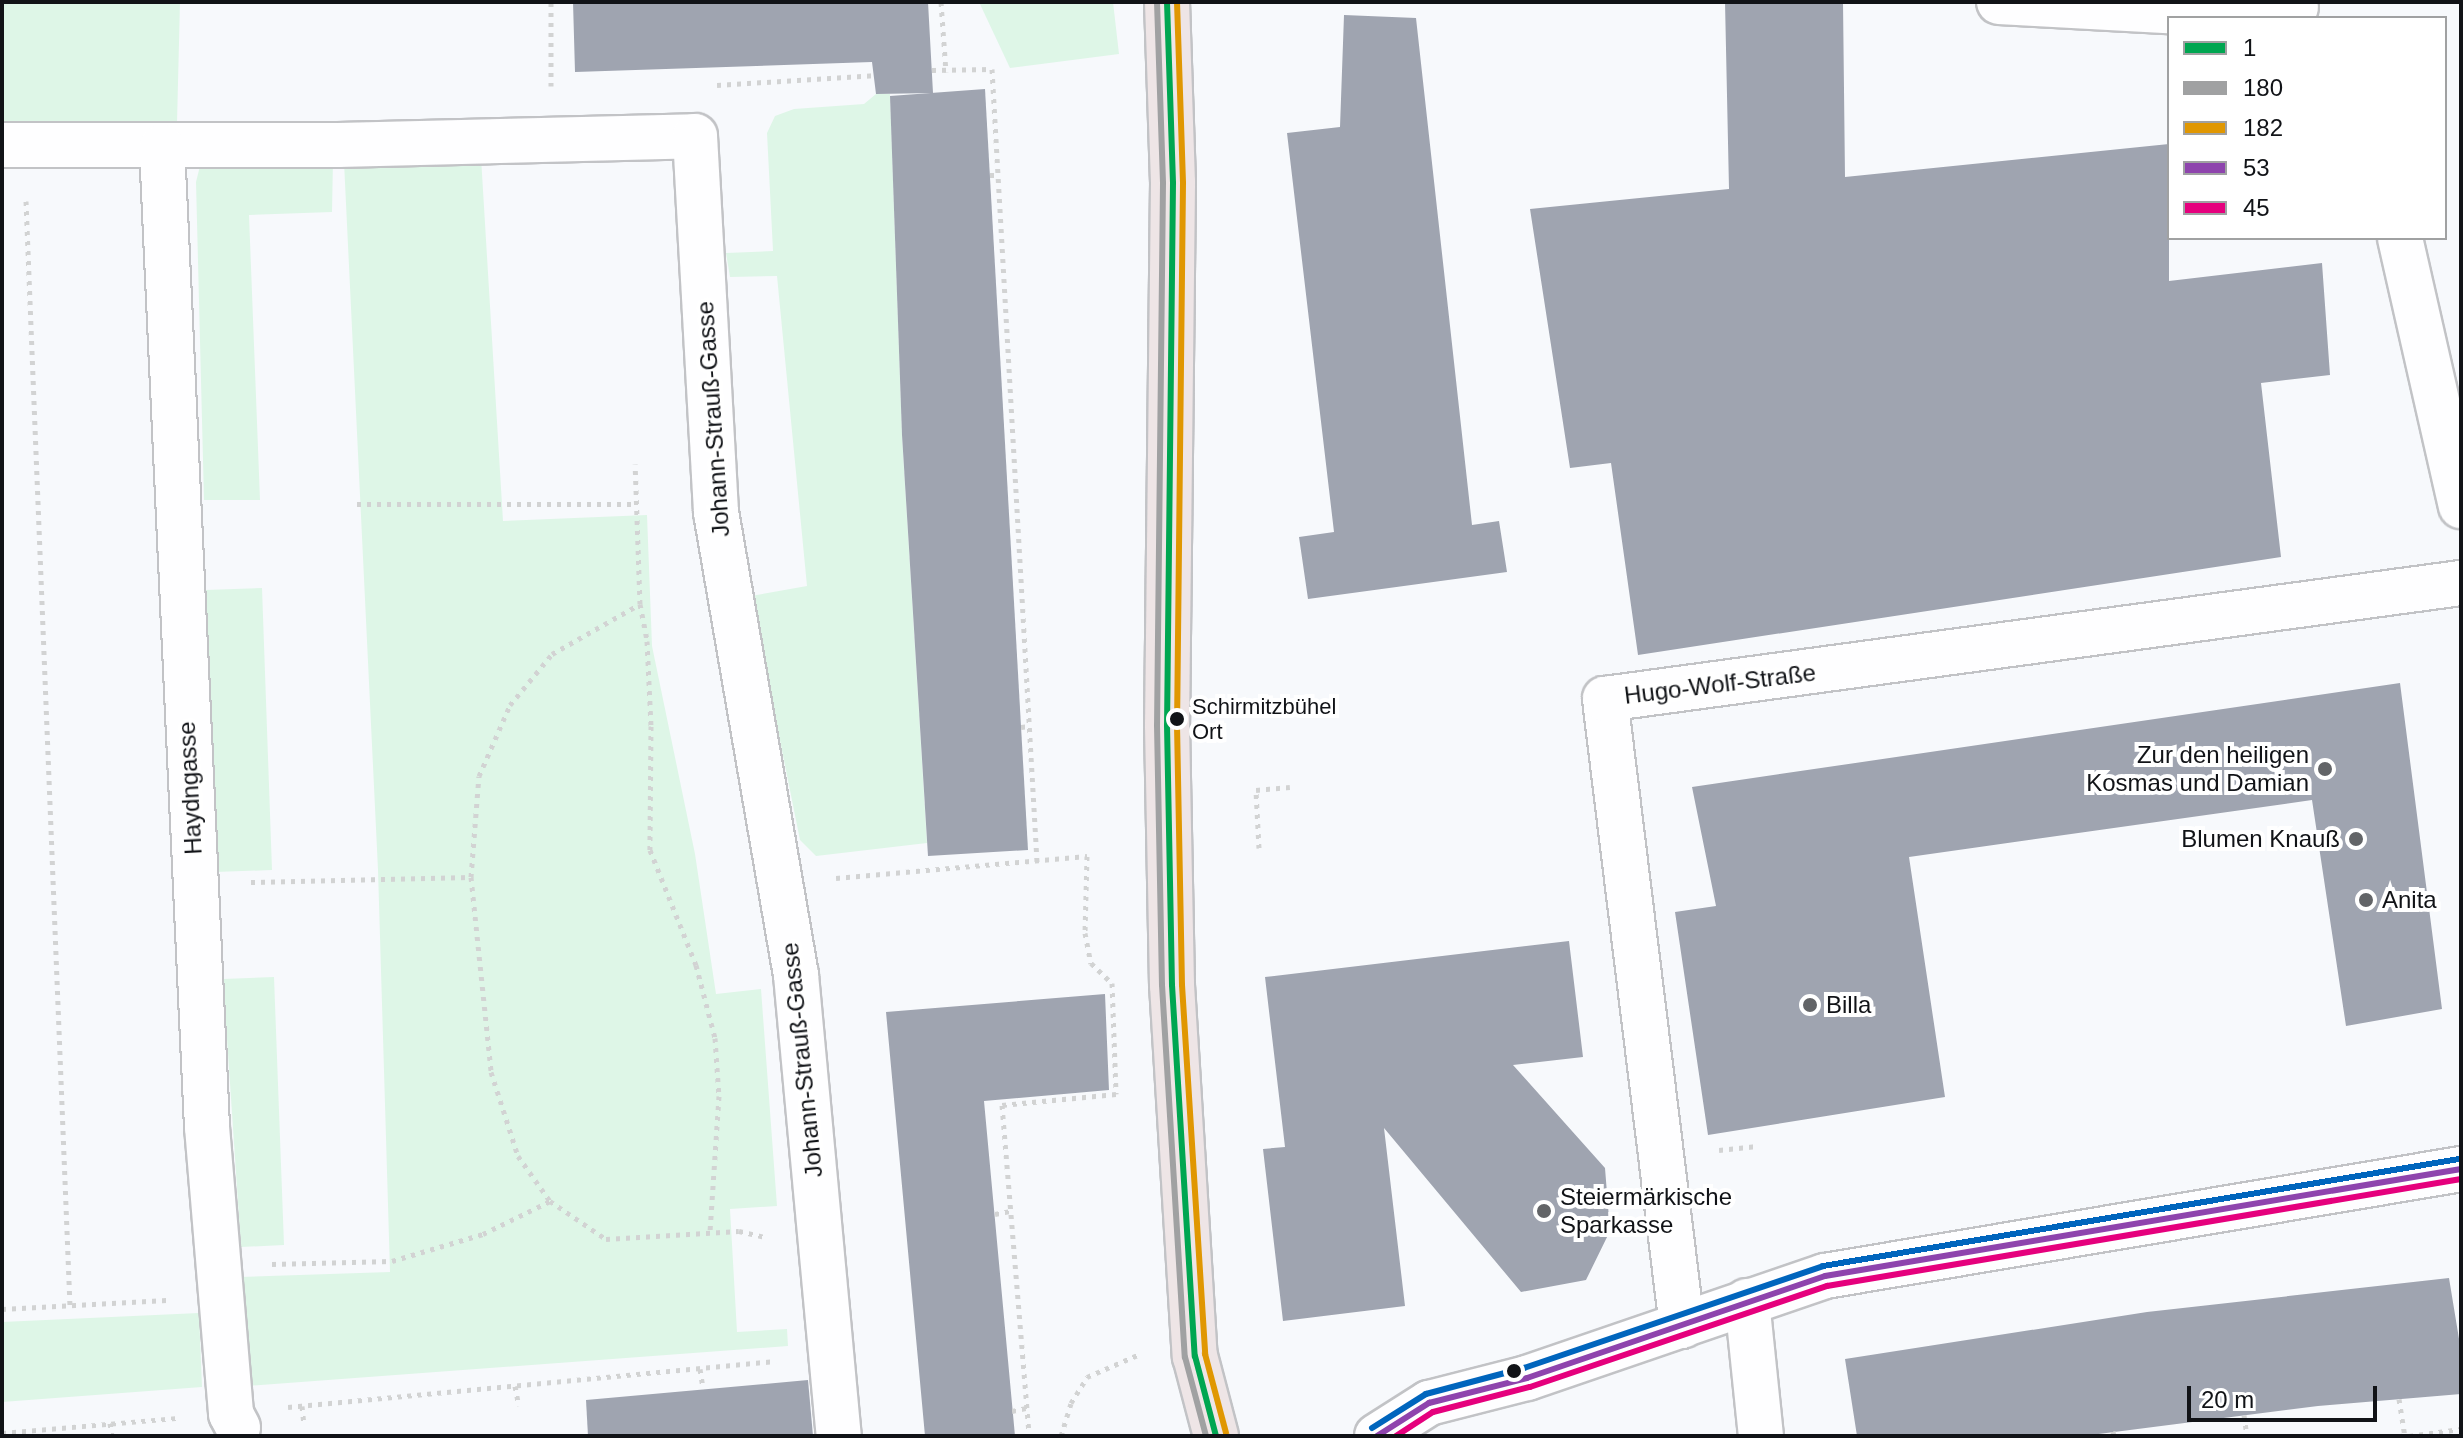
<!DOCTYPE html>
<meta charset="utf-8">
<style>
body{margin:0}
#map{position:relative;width:2463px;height:1438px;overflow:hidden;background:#f7f9fc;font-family:Helvetica,sans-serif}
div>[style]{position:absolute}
.green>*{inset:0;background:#def6e7}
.building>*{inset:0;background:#9fa4b0}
.path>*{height:5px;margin-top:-2.5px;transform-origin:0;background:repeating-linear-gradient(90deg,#d2d3d3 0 4px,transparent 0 10px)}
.roads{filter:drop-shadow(2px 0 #c2c3c6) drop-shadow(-2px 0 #c2c3c6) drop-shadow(0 2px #c2c3c6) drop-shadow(0 -2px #c2c3c6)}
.minor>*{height:44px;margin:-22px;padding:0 22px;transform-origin:22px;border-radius:22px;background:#fefeff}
.major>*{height:44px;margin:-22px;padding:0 22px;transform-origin:22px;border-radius:22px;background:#eee5e6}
.bus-1>*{height:6px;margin:-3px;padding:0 3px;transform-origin:3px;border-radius:3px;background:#00a651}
.bus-2>*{height:6px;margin:-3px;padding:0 3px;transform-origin:3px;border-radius:3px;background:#a0a1a2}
.bus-3>*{height:6px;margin:-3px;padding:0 3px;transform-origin:3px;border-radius:3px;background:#e09702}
.bus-4>*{height:6px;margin:-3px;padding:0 3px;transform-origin:3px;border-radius:3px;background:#8e44ad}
.bus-5>*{height:6px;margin:-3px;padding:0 3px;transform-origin:3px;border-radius:3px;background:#e5007d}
.bus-6>*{height:6px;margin:-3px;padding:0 3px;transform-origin:3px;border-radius:3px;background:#0065bd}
.dots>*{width:22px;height:22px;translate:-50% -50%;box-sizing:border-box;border:4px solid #fff;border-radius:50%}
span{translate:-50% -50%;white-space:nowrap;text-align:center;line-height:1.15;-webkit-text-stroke:8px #fff;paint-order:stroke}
.bus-label{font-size:22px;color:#111317}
.left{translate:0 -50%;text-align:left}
.street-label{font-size:24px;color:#111317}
.poi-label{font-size:24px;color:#111317}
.right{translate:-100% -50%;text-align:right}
.frame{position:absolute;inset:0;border:4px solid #111317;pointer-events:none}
.legend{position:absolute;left:2167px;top:16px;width:280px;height:224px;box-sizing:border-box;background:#fff;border:2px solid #a0a1a2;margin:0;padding:10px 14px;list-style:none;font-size:24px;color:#111317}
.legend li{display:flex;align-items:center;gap:16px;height:40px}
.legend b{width:40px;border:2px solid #a0a1a2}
.scale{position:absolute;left:2187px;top:1386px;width:190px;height:36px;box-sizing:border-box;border:4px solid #111317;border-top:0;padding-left:10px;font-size:24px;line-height:28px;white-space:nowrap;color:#111317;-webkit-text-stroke:6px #fff;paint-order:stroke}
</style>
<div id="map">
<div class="green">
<div style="clip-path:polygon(2px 2px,180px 2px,177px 123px,2px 127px)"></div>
<div style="clip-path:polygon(979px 2px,1113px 2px,1119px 54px,1010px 68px)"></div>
<div style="clip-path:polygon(876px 94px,890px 94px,902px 436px,927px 843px,816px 856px,800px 840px,751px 596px,807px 586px,777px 276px,730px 277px,726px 253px,773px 251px,767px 133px,775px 116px,794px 109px,864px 104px)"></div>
<div style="clip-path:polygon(481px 157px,503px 521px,647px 515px,652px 646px,695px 854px,716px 994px,761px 989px,777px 1206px,730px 1209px,737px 1332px,787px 1329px,788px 1346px,246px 1386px,239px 1277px,390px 1272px,378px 870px,344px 162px)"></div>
<div style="clip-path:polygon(333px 160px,332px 212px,249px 215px,260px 500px,204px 500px,196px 182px,200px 166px)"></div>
<div style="clip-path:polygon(262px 588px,272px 870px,215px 872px,205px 590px)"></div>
<div style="clip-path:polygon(274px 977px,284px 1245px,241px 1247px,223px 979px)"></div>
<div style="clip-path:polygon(199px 1313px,202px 1387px,2px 1402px,2px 1322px)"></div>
</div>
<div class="building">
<div style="clip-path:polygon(573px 2px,928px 2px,933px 93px,876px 94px,872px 62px,575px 72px)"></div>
<div style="clip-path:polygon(1725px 2px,1843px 2px,1845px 177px,2169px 144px,2169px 281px,2322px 263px,2330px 375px,2261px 383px,2281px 557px,1638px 655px,1611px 463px,1570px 468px,1530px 209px,1729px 189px)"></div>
<div style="clip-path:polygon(1344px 15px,1416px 18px,1472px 525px,1499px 521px,1507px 572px,1308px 599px,1299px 537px,1334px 532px,1287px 133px,1340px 127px)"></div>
<div style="clip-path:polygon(985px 89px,1028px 850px,928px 856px,902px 435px,890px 96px)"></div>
<div style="clip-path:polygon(2400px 683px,2442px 1009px,2346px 1026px,2312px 800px,1909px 857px,1945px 1097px,1708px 1135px,1675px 912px,1716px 906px,1692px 787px)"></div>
<div style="clip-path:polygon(1569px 941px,1583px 1057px,1513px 1065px,1605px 1168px,1610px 1231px,1586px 1280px,1521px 1292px,1384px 1128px,1405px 1306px,1283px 1321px,1263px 1149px,1285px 1147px,1265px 977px)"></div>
<div style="clip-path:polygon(1105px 994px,1109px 1090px,984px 1101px,1015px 1436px,925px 1436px,886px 1012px)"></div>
<div style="clip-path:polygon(2449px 1278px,2461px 1351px,2461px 1394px,2318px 1406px,2083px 1436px,1857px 1436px,1845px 1359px,2147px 1312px)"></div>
<div style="clip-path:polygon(808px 1380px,813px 1436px,588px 1436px,586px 1400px)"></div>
</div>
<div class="path">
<div style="left:941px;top:2px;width:70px;rotate:85.9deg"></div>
<div style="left:932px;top:70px;width:60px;rotate:-1deg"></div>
<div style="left:992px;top:69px;width:794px;rotate:86.75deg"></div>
<div style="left:717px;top:85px;width:157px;rotate:-3.6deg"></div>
<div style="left:551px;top:86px;width:84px;rotate:-90deg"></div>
<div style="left:990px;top:175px;width:9px"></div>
<div style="left:26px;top:201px;width:1107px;rotate:87.72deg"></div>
<div style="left:357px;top:504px;width:280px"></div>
<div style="left:640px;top:604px;width:38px;rotate:79deg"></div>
<div style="left:647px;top:641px;width:85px;rotate:87.3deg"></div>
<div style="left:651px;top:726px;width:124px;rotate:90.5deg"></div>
<div style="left:650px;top:850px;width:124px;rotate:68.2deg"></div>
<div style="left:696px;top:965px;width:75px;rotate:75.4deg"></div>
<div style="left:715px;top:1038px;width:58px;rotate:86.1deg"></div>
<div style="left:719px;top:1096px;width:137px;rotate:93.8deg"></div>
<div style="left:1021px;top:727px;width:9px;rotate:-6deg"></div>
<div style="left:1259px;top:848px;width:58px;rotate:-93deg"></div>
<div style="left:1256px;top:790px;width:34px;rotate:-5deg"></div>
<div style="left:471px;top:877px;width:101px;rotate:-85.5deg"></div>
<div style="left:479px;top:776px;width:77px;rotate:-66.4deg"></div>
<div style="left:510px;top:705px;width:66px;rotate:-50.5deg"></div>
<div style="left:552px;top:654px;width:101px;rotate:-29.6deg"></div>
<div style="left:640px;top:604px;width:140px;rotate:-92deg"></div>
<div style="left:836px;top:878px;width:252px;rotate:-5deg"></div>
<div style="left:1087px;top:856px;width:77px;rotate:91.5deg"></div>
<div style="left:1085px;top:933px;width:31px;rotate:79deg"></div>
<div style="left:1091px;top:963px;width:29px;rotate:44deg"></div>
<div style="left:1112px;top:983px;width:111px;rotate:87.9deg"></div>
<div style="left:1116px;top:1094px;width:115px;rotate:174.5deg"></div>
<div style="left:1002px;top:1105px;width:332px;rotate:85.3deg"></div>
<div style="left:251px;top:882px;width:220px;rotate:-1.3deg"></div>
<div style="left:471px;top:877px;width:196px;rotate:84.1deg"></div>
<div style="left:491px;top:1072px;width:88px;rotate:72.2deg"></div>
<div style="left:518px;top:1156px;width:55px;rotate:54.6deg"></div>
<div style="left:1719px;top:1150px;width:36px;rotate:-6deg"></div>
<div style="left:995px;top:1214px;width:15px;rotate:-11deg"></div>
<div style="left:272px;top:1264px;width:120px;rotate:-1.4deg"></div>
<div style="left:392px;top:1261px;width:95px;rotate:-16.5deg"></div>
<div style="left:483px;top:1234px;width:75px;rotate:-26.2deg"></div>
<div style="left:550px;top:1201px;width:68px;rotate:34.2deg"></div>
<div style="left:606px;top:1239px;width:133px;rotate:-3.4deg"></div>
<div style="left:739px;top:1231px;width:27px;rotate:13deg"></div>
<div style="left:2px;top:1309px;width:165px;rotate:-3.1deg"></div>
<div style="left:700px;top:1369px;width:20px;rotate:81deg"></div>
<div style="left:515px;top:1386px;width:20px;rotate:79deg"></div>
<div style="left:2399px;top:1399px;width:37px;rotate:81deg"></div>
<div style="left:302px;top:1406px;width:18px;rotate:84deg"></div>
<div style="left:288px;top:1407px;width:490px;rotate:-5.4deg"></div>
<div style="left:1012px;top:1411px;width:14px;rotate:-12deg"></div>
<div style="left:2244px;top:1415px;width:21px;rotate:82deg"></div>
<div style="left:110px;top:1423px;width:13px;rotate:81deg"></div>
<div style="left:2113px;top:1431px;width:5px;rotate:79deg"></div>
<div style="left:2px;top:1433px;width:177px;rotate:-4.9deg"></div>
<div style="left:1061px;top:1436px;width:34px;rotate:-73deg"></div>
<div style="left:1071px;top:1403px;width:31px;rotate:-58deg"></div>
<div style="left:1087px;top:1377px;width:58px;rotate:-23.5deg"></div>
<div style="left:2409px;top:1436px;width:52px;rotate:-7.7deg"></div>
</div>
<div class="roads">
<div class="minor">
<div style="left:1999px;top:2px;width:262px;rotate:3.1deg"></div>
<div style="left:2261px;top:16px;width:36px;rotate:-14deg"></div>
<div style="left:2px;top:145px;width:336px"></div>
<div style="left:338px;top:145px;width:357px;rotate:-1.4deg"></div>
<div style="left:695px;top:136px;width:377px;rotate:86.8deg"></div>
<div style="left:716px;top:512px;width:470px;rotate:80.2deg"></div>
<div style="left:796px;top:975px;width:463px;rotate:84.7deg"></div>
<div style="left:162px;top:147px;width:981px;rotate:87.37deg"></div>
<div style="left:207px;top:1127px;width:288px;rotate:85.2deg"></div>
<div style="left:231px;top:1414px;width:15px;rotate:62deg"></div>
<div style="left:2400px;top:238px;width:275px;rotate:77.2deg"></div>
<div style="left:1747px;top:1301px;width:136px;rotate:84.1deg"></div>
<div style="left:1682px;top:1326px;width:632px;rotate:-97deg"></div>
<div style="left:1605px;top:699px;width:864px;rotate:-7.72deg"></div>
<div style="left:1377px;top:1436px;width:62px;rotate:-32.4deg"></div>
<div style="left:1429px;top:1403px;width:101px;rotate:-14.3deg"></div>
<div style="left:1527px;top:1378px;width:315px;rotate:-18.9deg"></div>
<div style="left:1825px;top:1276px;width:645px;rotate:-9.55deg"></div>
</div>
<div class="major">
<div style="left:1167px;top:2px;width:181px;rotate:88.1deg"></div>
<div style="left:1173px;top:183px;width:542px;rotate:90.63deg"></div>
<div style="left:1167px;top:725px;width:260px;rotate:88.9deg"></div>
<div style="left:1172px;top:985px;width:372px;rotate:86.5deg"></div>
<div style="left:1195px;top:1356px;width:83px;rotate:75.3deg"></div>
</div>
</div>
<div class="bus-1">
<div style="left:1167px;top:2px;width:181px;rotate:88.1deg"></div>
<div style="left:1173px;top:183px;width:542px;rotate:90.63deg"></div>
<div style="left:1167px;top:725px;width:260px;rotate:88.9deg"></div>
<div style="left:1172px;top:985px;width:372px;rotate:86.5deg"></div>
<div style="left:1195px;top:1356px;width:83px;rotate:75.3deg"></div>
</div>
<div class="bus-2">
<div style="left:1157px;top:2px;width:181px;rotate:88.1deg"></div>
<div style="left:1163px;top:183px;width:542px;rotate:90.63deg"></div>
<div style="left:1157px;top:725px;width:260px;rotate:88.9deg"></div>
<div style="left:1162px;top:985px;width:373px;rotate:86.5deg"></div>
<div style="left:1185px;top:1357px;width:82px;rotate:75.1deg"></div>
</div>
<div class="bus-3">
<div style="left:1177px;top:2px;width:181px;rotate:88.1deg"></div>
<div style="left:1183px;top:183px;width:542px;rotate:90.63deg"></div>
<div style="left:1177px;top:725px;width:260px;rotate:88.9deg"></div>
<div style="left:1182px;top:985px;width:370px;rotate:86.4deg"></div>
<div style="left:1205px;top:1354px;width:82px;rotate:75.1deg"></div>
</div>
<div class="bus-4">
<div style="left:1377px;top:1436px;width:62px;rotate:-32.4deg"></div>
<div style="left:1429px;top:1403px;width:101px;rotate:-14.3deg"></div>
<div style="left:1527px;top:1378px;width:315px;rotate:-18.9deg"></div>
<div style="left:1825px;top:1276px;width:645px;rotate:-9.55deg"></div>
</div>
<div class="bus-5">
<div style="left:1396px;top:1436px;width:44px;rotate:-33deg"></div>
<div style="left:1433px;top:1412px;width:100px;rotate:-14.5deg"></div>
<div style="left:1530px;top:1387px;width:314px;rotate:-18.8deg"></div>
<div style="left:1827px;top:1286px;width:643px;rotate:-9.58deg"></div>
</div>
<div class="bus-6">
<div style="left:1372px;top:1428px;width:64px;rotate:-32.2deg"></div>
<div style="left:1426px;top:1394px;width:101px;rotate:-14.9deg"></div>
<div style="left:1524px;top:1368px;width:316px;rotate:-18.8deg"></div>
<div style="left:1823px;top:1266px;width:645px;rotate:-9.55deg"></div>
</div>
<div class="dots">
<div style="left:1177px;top:719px;background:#111317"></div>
<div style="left:2325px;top:769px;background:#626467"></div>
<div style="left:2356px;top:839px;background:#626467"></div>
<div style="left:2366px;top:900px;background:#626467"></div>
<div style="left:1810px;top:1005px;background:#626467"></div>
<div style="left:1544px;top:1211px;background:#626467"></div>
<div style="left:1514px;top:1371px;background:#111317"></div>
</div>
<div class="bus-label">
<span class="left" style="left:1192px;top:719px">Schirmitzbühel<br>Ort</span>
</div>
<div class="street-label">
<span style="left:713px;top:419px;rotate:-94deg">Johann-Strauß-Gasse</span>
<span style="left:1720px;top:684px;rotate:-7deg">Hugo-Wolf-Straße</span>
<span style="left:190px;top:788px;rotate:-93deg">Haydngasse</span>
<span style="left:802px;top:1060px;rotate:-96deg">Johann-Strauß-Gasse</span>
</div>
<div class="poi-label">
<span class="right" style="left:2309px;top:769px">Zur den heiligen<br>Kosmas und Damian</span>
<span class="right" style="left:2340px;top:839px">Blumen Knauß</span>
<span class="left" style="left:2382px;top:900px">Anita</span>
<span class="left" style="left:1826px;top:1005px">Billa</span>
<span class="left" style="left:1560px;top:1211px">Steiermärkische<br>Sparkasse</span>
</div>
<div class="frame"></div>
<ul class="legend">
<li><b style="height:10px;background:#00a651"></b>1</li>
<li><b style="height:10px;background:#a0a1a2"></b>180</li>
<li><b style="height:10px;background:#e09702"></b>182</li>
<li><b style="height:10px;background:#8e44ad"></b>53</li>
<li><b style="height:10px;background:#e5007d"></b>45</li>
</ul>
<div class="scale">20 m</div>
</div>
